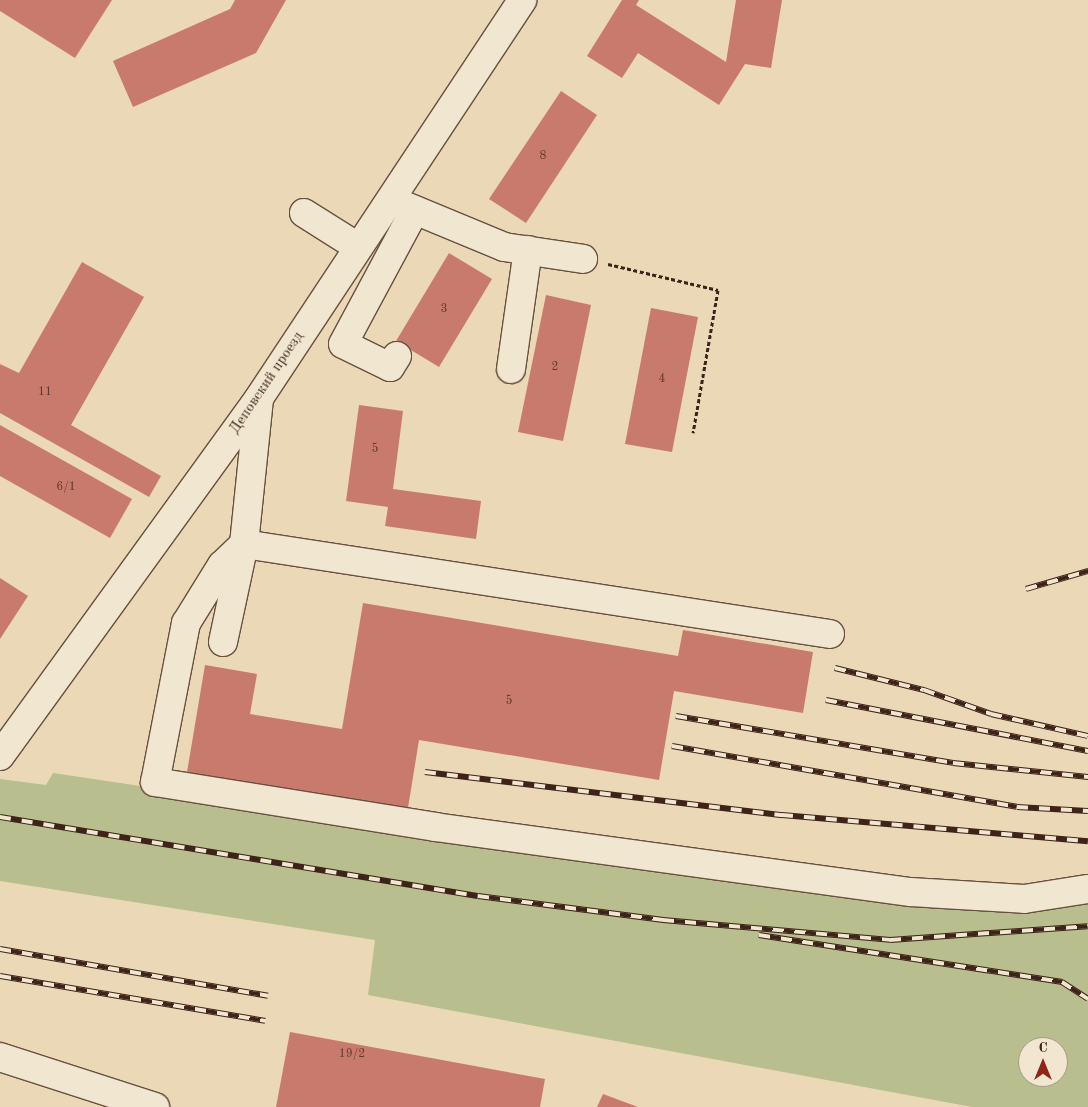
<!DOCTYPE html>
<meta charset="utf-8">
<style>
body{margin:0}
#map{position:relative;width:1088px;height:1107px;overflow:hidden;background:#ead8b6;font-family:"Old Standard TT",serif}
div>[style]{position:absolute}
.green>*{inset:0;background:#b8be8d}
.building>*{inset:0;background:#c87b6d}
.path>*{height:3px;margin-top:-1.5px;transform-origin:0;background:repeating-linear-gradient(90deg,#3d2319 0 4px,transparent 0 6.5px)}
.roads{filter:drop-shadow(1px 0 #685040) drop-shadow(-1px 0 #685040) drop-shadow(0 1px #685040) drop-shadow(0 -1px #685040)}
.minor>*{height:28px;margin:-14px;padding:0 14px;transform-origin:14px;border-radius:14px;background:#f1e6d0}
.rail>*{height:5.5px;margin-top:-2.75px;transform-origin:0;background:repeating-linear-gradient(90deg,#f1e6d0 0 11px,#3d2319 0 22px);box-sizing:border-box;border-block:1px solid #3d2319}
span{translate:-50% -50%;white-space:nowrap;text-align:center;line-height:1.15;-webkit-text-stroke:4px #f1e6d0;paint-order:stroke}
.number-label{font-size:12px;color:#60392e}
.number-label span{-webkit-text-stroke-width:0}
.street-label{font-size:15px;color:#3d2319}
.north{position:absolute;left:1018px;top:1037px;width:50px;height:50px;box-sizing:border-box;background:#f1e6d0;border:1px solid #a99887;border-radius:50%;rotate:0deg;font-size:14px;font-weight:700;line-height:20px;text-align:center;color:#3d2319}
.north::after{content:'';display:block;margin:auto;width:18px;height:22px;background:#8f2418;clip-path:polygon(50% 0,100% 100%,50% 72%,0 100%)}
</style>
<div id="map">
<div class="green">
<div style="clip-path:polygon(evenodd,53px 773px,963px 909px,1088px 893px,1088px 1107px,972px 1107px,368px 995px,375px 940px,0 881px,0 779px,46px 785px,53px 773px,1028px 1047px,1058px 1047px,1058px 1077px,1028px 1077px,1028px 1047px)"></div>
</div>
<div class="building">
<div style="clip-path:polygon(0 0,112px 0,75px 58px,0 11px)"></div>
<div style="clip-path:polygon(235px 0,286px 0,256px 53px,133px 107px,113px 61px,230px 9px)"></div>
<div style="clip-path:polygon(622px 0,639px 0,636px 5px,726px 62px,736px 0,782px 0,771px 68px,745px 64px,719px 105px,638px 53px,622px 78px,587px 56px)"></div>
<div style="clip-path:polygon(561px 91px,597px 115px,526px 223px,489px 199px)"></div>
<div style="clip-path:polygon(449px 253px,492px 279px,439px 367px,396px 341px)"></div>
<div style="clip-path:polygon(82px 262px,144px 297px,71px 425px,161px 476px,149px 497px,0 413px,0 364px,19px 373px)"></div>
<div style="clip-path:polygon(546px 295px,591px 305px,563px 441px,518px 432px)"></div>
<div style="clip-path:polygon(651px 308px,698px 317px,672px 452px,625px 444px)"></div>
<div style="clip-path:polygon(359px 405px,403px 411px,393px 489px,481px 501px,476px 539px,385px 526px,388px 507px,346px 501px)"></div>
<div style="clip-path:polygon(0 425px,132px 499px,110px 538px,0 476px)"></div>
<div style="clip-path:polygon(0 578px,28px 596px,0 639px)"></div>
<div style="clip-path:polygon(363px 603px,678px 656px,683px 630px,813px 652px,803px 713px,674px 691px,659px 780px,419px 740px,407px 814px,186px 778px,205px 665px,257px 674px,250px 714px,342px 729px)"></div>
<div style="clip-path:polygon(290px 1032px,545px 1079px,540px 1107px,276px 1107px)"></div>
<div style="clip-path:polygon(603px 1094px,638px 1107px,597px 1107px)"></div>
</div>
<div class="path">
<div style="left:608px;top:264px;width:113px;rotate:13.3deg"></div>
<div style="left:718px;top:290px;width:145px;rotate:99.9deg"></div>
</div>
<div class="roads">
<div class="minor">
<div style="left:398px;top:203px;width:115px;rotate:22.5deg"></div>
<div style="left:504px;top:247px;width:80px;rotate:8.6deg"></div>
<div style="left:304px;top:213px;width:64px;rotate:32.2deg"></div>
<div style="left:397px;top:356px;width:13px;rotate:122deg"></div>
<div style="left:390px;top:367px;width:52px;rotate:-153.9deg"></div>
<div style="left:343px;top:344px;width:152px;rotate:-61.8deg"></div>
<div style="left:511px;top:369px;width:120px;rotate:-81.9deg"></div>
<div style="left:830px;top:634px;width:593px;rotate:-171.27deg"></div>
<div style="left:244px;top:544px;width:30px;rotate:136deg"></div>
<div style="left:222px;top:565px;width:68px;rotate:121.8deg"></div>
<div style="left:186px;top:623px;width:162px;rotate:101deg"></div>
<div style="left:155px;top:782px;width:284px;rotate:9.1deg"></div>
<div style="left:435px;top:827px;width:480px;rotate:7.8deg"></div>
<div style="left:911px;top:892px;width:113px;rotate:3.5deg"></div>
<div style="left:1024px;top:899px;width:65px;rotate:-8.9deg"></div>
<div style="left:223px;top:642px;width:100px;rotate:-77.9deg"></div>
<div style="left:244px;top:544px;width:146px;rotate:-84.1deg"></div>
<div style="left:0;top:756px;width:442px;rotate:-54.1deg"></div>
<div style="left:259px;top:398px;width:477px;rotate:-56.5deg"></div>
<div style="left:0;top:1057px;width:163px;rotate:17.9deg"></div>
</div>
</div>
<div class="rail">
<div style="left:1026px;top:589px;width:65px;rotate:-16.2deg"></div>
<div style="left:835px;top:668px;width:92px;rotate:13.9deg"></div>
<div style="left:924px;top:690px;width:71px;rotate:19.7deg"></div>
<div style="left:991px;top:714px;width:99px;rotate:12.8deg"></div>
<div style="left:826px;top:700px;width:267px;rotate:11deg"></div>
<div style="left:676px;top:716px;width:281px;rotate:9.6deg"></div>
<div style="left:953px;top:763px;width:136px;rotate:5.9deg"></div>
<div style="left:672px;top:746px;width:350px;rotate:10deg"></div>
<div style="left:1017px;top:807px;width:71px;rotate:3.2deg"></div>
<div style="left:425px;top:772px;width:360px;rotate:6.9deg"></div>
<div style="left:782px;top:815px;width:307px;rotate:4.9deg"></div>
<div style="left:0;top:817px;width:484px;rotate:9.4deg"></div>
<div style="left:478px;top:896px;width:187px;rotate:7.4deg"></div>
<div style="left:663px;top:920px;width:228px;rotate:5deg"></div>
<div style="left:890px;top:940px;width:198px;rotate:-4deg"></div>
<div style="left:759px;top:935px;width:307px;rotate:8.8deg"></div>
<div style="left:1062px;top:982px;width:31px;rotate:33deg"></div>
<div style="left:0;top:949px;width:272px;rotate:9.9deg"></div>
<div style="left:0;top:976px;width:269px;rotate:9.6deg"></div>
</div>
<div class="number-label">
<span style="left:543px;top:157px">8</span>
<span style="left:444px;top:310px">3</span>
<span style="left:555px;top:368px">2</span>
<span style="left:662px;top:380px">4</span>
<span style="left:45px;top:393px">11</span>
<span style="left:375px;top:450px">5</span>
<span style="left:66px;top:488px">6/1</span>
<span style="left:509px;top:702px">5</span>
<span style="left:352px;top:1055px">19/2</span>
</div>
<div class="street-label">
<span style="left:267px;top:383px;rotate:-56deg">Деповский проезд</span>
</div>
<div class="north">С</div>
</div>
